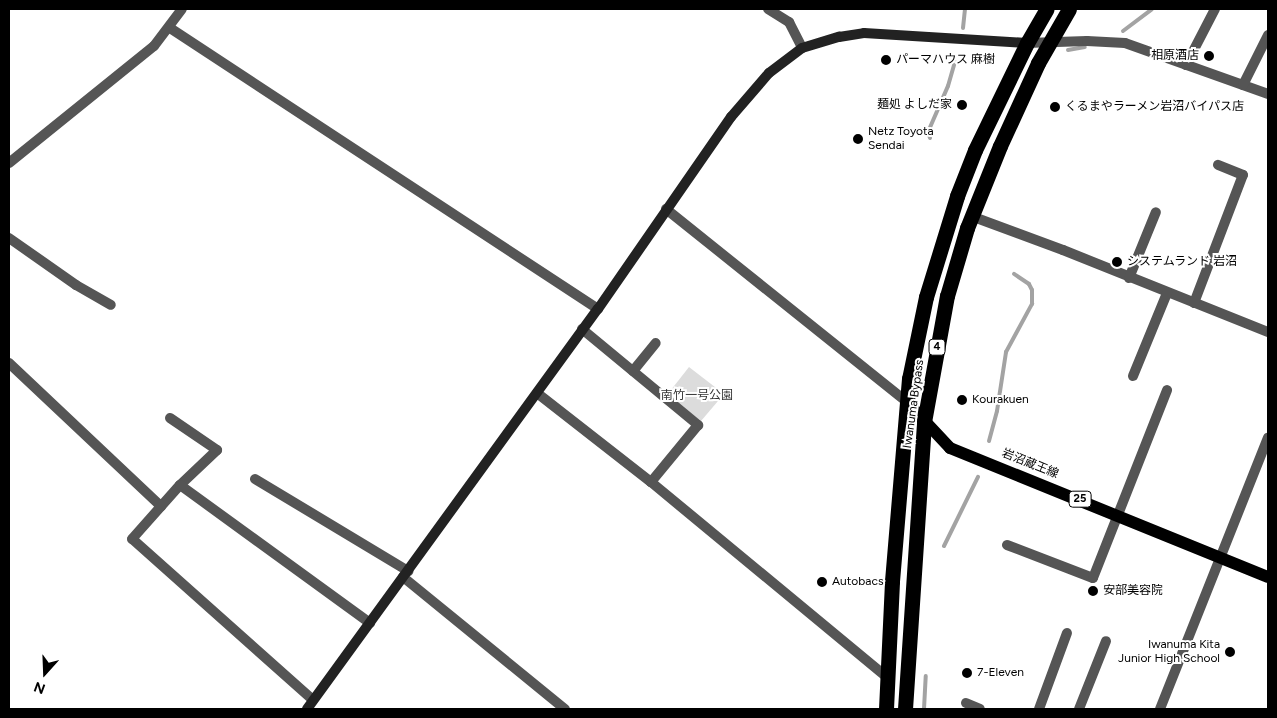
<!DOCTYPE html>
<meta charset="utf-8">
<style>
body{margin:0}
#map{position:relative;width:1277px;height:718px;overflow:hidden;background:#fff;font-family:Figtree,"Noto Sans JP",sans-serif}
div>[style]{position:absolute}
.green>*{inset:0;background:#dcdcdc}
.stream>*{height:4px;margin:-2px;padding:0 2px;transform-origin:2px;border-radius:2px;background:#a3a3a3}
.street>*{height:10px;margin:-5px;padding:0 5px;transform-origin:5px;border-radius:5px;background:#555}
.secondary>*{height:10px;margin:-5px;padding:0 5px;transform-origin:5px;border-radius:5px;background:#222}
.primary>*{height:12px;margin:-6px;padding:0 6px;transform-origin:6px;border-radius:6px;background:#000}
.highway>*{height:15px;margin:-7.5px;padding:0 7.5px;transform-origin:7.5px;border-radius:7.5px;background:#000}
.dots>*{width:14px;height:14px;translate:-50% -50%;box-sizing:border-box;border:2px solid #fff;border-radius:50%}
span{translate:-50% -50%;white-space:nowrap;text-align:center;line-height:1.15;-webkit-text-stroke:4px #fff;paint-order:stroke}
.shield-label span{padding:1px 4px;background:#fff;border:1px solid;border-radius:4px;-webkit-text-stroke-width:0}
.shield-label{font-size:11px;color:#000;font-weight:700}
.poi-label{font-size:12px;color:#000}
.right{translate:-100% -50%;text-align:right}
.left{translate:0 -50%;text-align:left}
.park-label{font-size:12px;color:#333}
.street-label{font-size:12px;color:#000}
.frame{position:absolute;inset:0;border:10px solid #000;pointer-events:none}
.north{position:absolute;left:20px;top:648px;width:50px;height:50px;-webkit-text-stroke:4px #fff;paint-order:stroke;rotate:200deg;font-size:14px;font-weight:700;line-height:20px;text-align:center;color:#000}
.north::after{content:'';display:block;margin:auto;width:18px;height:22px;background:#000;clip-path:polygon(50% 0,100% 100%,50% 72%,0 100%)}
</style>
<div id="map">
<div class="green">
<div style="clip-path:polygon(689px 367px,724px 394px,701px 421px,667px 395px)"></div>
</div>
<div class="stream">
<div style="left:963px;top:28px;width:19px;rotate:-84deg"></div>
<div style="left:1123px;top:31px;width:36px;rotate:-37deg"></div>
<div style="left:1068px;top:50px;width:17px;rotate:-10deg"></div>
<div style="left:930px;top:138px;width:6px;rotate:-108deg"></div>
<div style="left:928px;top:132px;width:50px;rotate:-66.5deg"></div>
<div style="left:948px;top:86px;width:25px;rotate:-74deg"></div>
<div style="left:989px;top:441px;width:31px;rotate:-75deg"></div>
<div style="left:997px;top:411px;width:60px;rotate:-81.3deg"></div>
<div style="left:1006px;top:352px;width:55px;rotate:-61.6deg"></div>
<div style="left:1032px;top:304px;width:14px;rotate:-90deg"></div>
<div style="left:1032px;top:290px;width:7px;rotate:-117deg"></div>
<div style="left:1029px;top:284px;width:18px;rotate:-146deg"></div>
<div style="left:944px;top:546px;width:77px;rotate:-63.8deg"></div>
<div style="left:924px;top:709px;width:33px;rotate:-87deg"></div>
</div>
<div class="street">
<div style="left:768px;top:9px;width:25px;rotate:32deg"></div>
<div style="left:789px;top:22px;width:29px;rotate:63deg"></div>
<div style="left:170px;top:28px;width:512px;rotate:33.29deg"></div>
<div style="left:1027px;top:43px;width:60px;rotate:-1.9deg"></div>
<div style="left:1087px;top:41px;width:38px;rotate:3deg"></div>
<div style="left:1125px;top:43px;width:152px;rotate:19.6deg"></div>
<div style="left:1186px;top:65px;width:63px;rotate:-62.6deg"></div>
<div style="left:1243px;top:85px;width:56px;rotate:-63.4deg"></div>
<div style="left:9px;top:163px;width:186px;rotate:-38.9deg"></div>
<div style="left:154px;top:46px;width:46px;rotate:-52.9deg"></div>
<div style="left:666px;top:209px;width:309px;rotate:38.7deg"></div>
<div style="left:971px;top:216px;width:98px;rotate:20.3deg"></div>
<div style="left:1063px;top:250px;width:221px;rotate:21.8deg"></div>
<div style="left:9px;top:238px;width:82px;rotate:35deg"></div>
<div style="left:76px;top:285px;width:40px;rotate:29.7deg"></div>
<div style="left:1129px;top:278px;width:71px;rotate:-67.8deg"></div>
<div style="left:1194px;top:303px;width:137px;rotate:-69.1deg"></div>
<div style="left:1243px;top:175px;width:27px;rotate:-158deg"></div>
<div style="left:582px;top:329px;width:151px;rotate:39.6deg"></div>
<div style="left:698px;top:425px;width:74px;rotate:129.5deg"></div>
<div style="left:9px;top:363px;width:209px;rotate:43.3deg"></div>
<div style="left:633px;top:371px;width:36px;rotate:-51deg"></div>
<div style="left:1133px;top:376px;width:90px;rotate:-67.7deg"></div>
<div style="left:537px;top:393px;width:145px;rotate:38deg"></div>
<div style="left:651px;top:482px;width:308px;rotate:39.6deg"></div>
<div style="left:170px;top:418px;width:57px;rotate:34.2deg"></div>
<div style="left:217px;top:450px;width:51px;rotate:136.6deg"></div>
<div style="left:255px;top:479px;width:179px;rotate:31deg"></div>
<div style="left:1007px;top:545px;width:92px;rotate:21deg"></div>
<div style="left:1093px;top:578px;width:202px;rotate:-68.5deg"></div>
<div style="left:403px;top:577px;width:209px;rotate:39.2deg"></div>
<div style="left:313px;top:700px;width:242px;rotate:-138.3deg"></div>
<div style="left:132px;top:539px;width:72px;rotate:-48.4deg"></div>
<div style="left:180px;top:485px;width:235px;rotate:36deg"></div>
<div style="left:966px;top:703px;width:15px;rotate:23deg"></div>
<div style="left:1039px;top:709px;width:81px;rotate:-69.8deg"></div>
<div style="left:1079px;top:709px;width:73px;rotate:-68.3deg"></div>
<div style="left:1160px;top:709px;width:292px;rotate:-68.3deg"></div>
</div>
<div class="secondary">
<div style="left:307px;top:709px;width:495px;rotate:-54deg"></div>
<div style="left:598px;top:309px;width:234px;rotate:-55.3deg"></div>
<div style="left:731px;top:117px;width:58px;rotate:-49.2deg"></div>
<div style="left:769px;top:73px;width:41px;rotate:-37.1deg"></div>
<div style="left:802px;top:48px;width:39px;rotate:-17deg"></div>
<div style="left:839px;top:37px;width:25px;rotate:-9deg"></div>
<div style="left:864px;top:33px;width:163px;rotate:3.5deg"></div>
</div>
<div class="primary">
<div style="left:907px;top:402px;width:63px;rotate:46.9deg"></div>
<div style="left:950px;top:448px;width:343px;rotate:22.1deg"></div>
</div>
<div class="highway">
<div style="left:886px;top:709px;width:128px;rotate:-87.3deg"></div>
<div style="left:892px;top:581px;width:203px;rotate:-85.2deg"></div>
<div style="left:909px;top:379px;width:84px;rotate:-78.3deg"></div>
<div style="left:926px;top:297px;width:106px;rotate:-72.9deg"></div>
<div style="left:957px;top:196px;width:49px;rotate:-68.6deg"></div>
<div style="left:975px;top:150px;width:119px;rotate:-64.1deg"></div>
<div style="left:1027px;top:43px;width:39px;rotate:-60deg"></div>
<div style="left:905px;top:709px;width:288px;rotate:-86.2deg"></div>
<div style="left:924px;top:422px;width:128px;rotate:-79.7deg"></div>
<div style="left:947px;top:296px;width:71px;rotate:-73.6deg"></div>
<div style="left:967px;top:228px;width:88px;rotate:-68.1deg"></div>
<div style="left:1000px;top:146px;width:91px;rotate:-65.4deg"></div>
<div style="left:1038px;top:63px;width:62px;rotate:-60.1deg"></div>
</div>
<div class="dots">
<div style="left:1209px;top:56px;background:#000"></div>
<div style="left:886px;top:60px;background:#000"></div>
<div style="left:962px;top:105px;background:#000"></div>
<div style="left:1055px;top:107px;background:#000"></div>
<div style="left:858px;top:139px;background:#000"></div>
<div style="left:1117px;top:262px;background:#000"></div>
<div style="left:962px;top:400px;background:#000"></div>
<div style="left:822px;top:582px;background:#000"></div>
<div style="left:1093px;top:591px;background:#000"></div>
<div style="left:1230px;top:652px;background:#000"></div>
<div style="left:967px;top:673px;background:#000"></div>
</div>
<div class="shield-label">
<span style="left:937px;top:347px">4</span>
<span style="left:1080px;top:499px">25</span>
</div>
<div class="poi-label">
<span class="right" style="left:1199px;top:56px">相原酒店</span>
<span class="left" style="left:896px;top:60px">パーマハウス 麻樹</span>
<span class="right" style="left:952px;top:105px">麺処 よしだ家</span>
<span class="left" style="left:1065px;top:107px">くるまやラーメン岩沼バイパス店</span>
<span class="left" style="left:868px;top:139px">Netz Toyota<br>Sendai</span>
<span class="left" style="left:1127px;top:262px">システムランド 岩沼</span>
<span class="left" style="left:972px;top:400px">Kourakuen</span>
<span class="left" style="left:832px;top:582px">Autobacs</span>
<span class="left" style="left:1103px;top:591px">安部美容院</span>
<span class="right" style="left:1220px;top:652px">Iwanuma Kita<br>Junior High School</span>
<span class="left" style="left:977px;top:673px">7-Eleven</span>
</div>
<div class="park-label">
<span style="left:697px;top:396px">南竹一号公園</span>
</div>
<div class="street-label">
<span style="left:914px;top:404px;rotate:-82deg">Iwanuma Bypass</span>
<span style="left:1030px;top:464px;rotate:22deg">岩沼蔵王線</span>
</div>
<div class="frame"></div>
<div class="north">N</div>
</div>
